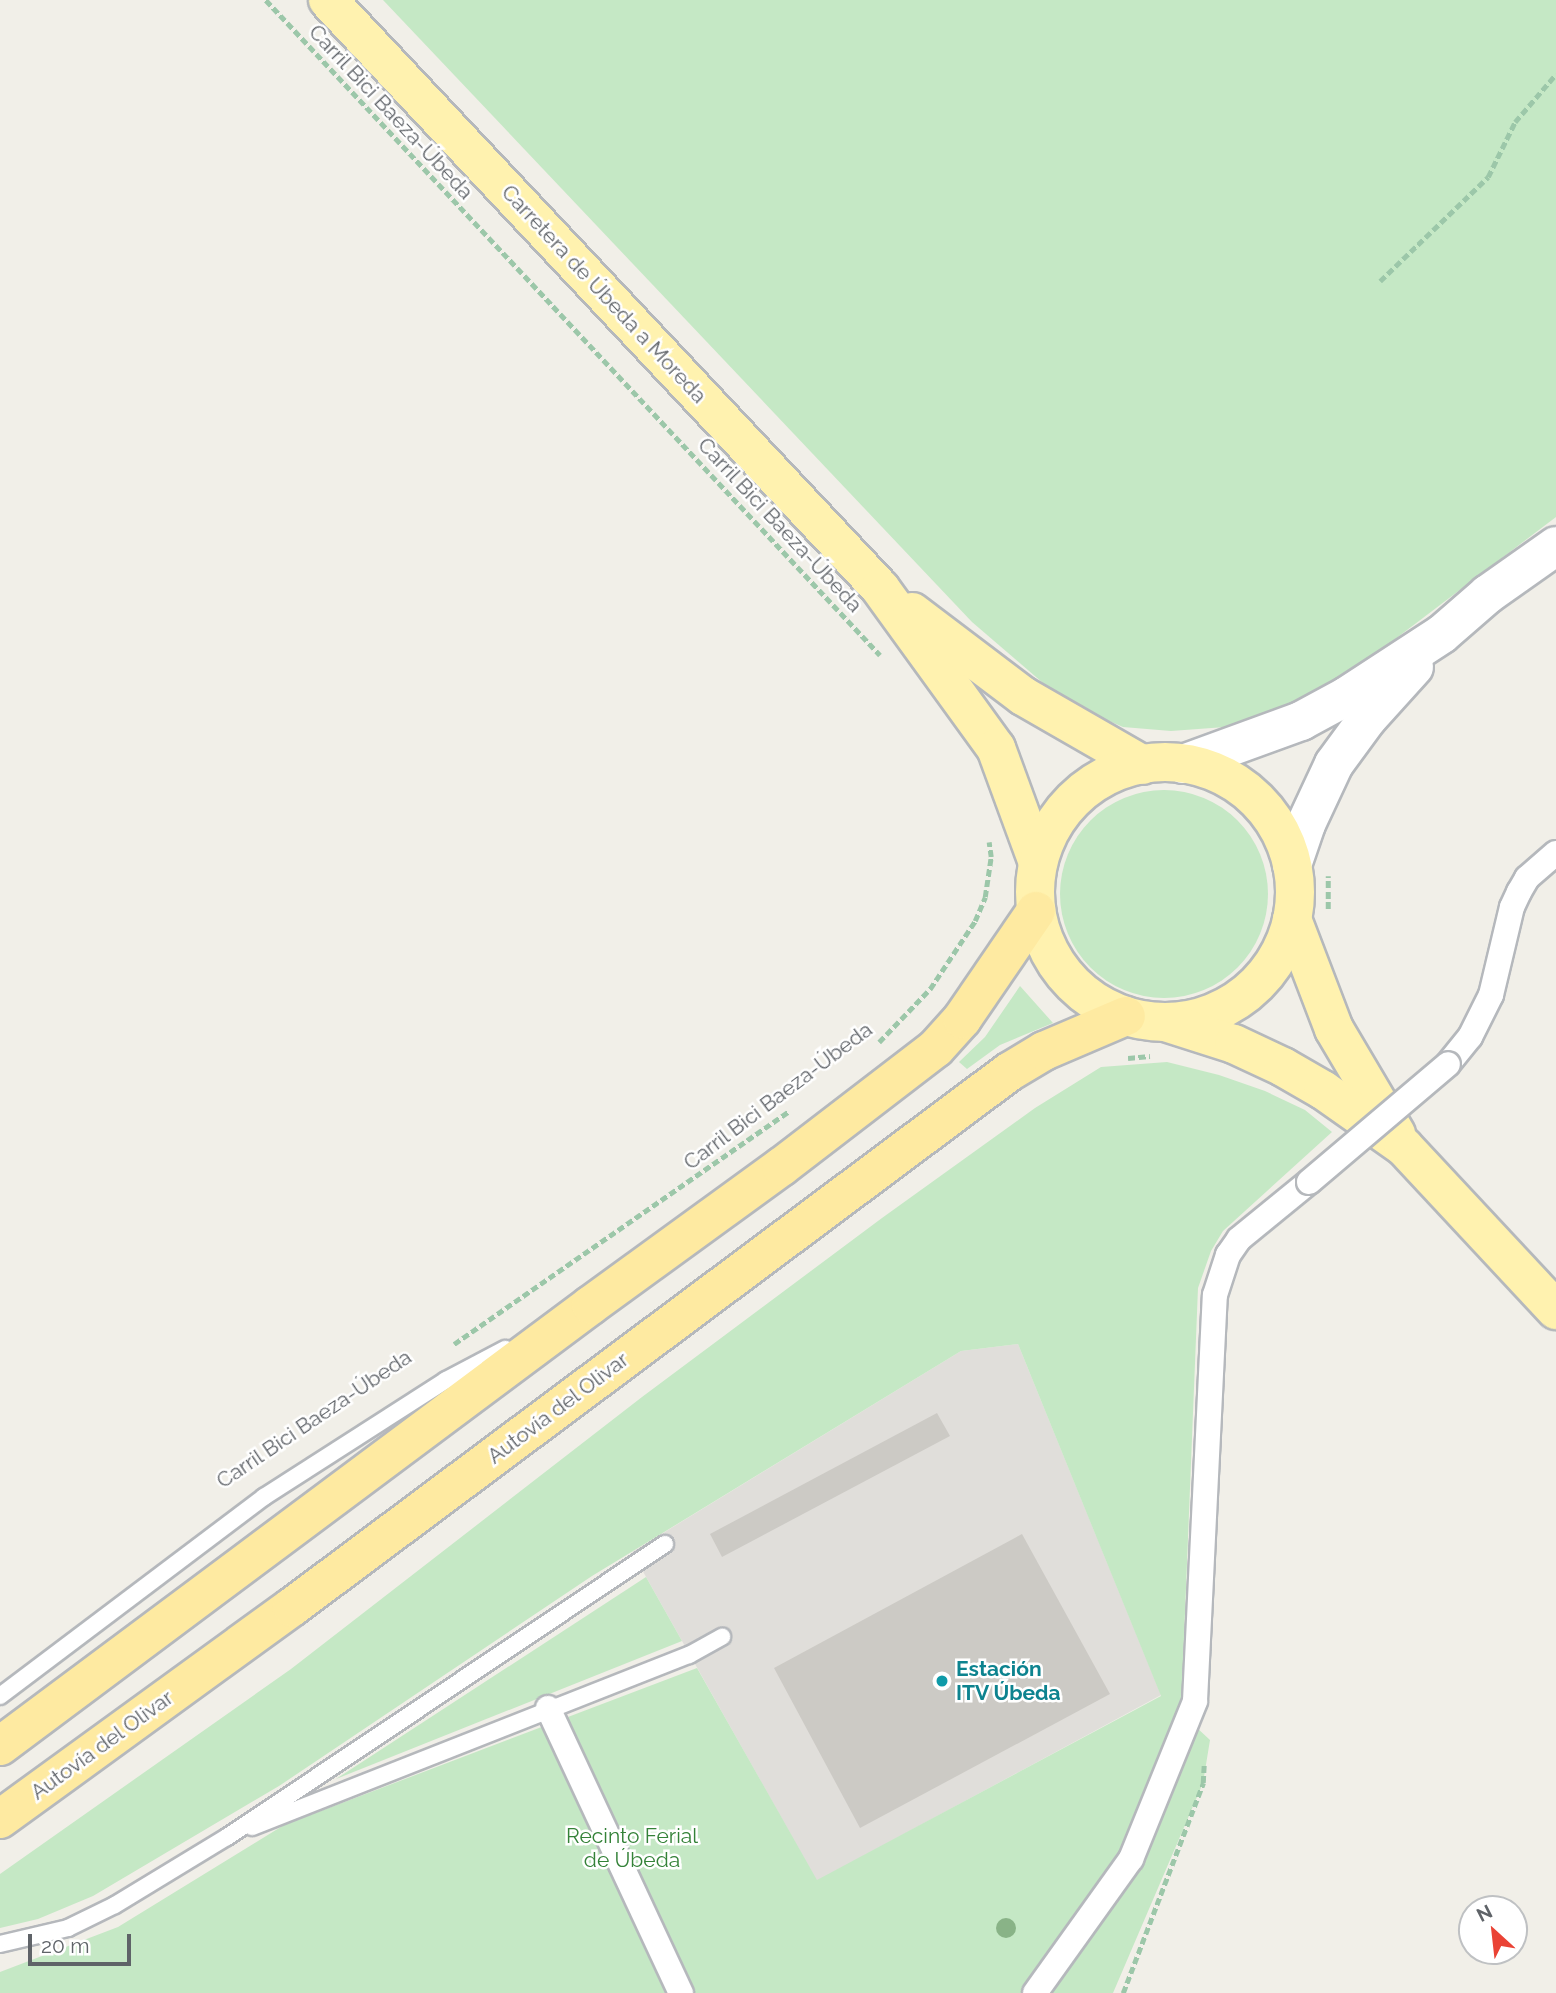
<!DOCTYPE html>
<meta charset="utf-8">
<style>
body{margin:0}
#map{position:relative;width:1556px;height:1993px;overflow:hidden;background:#f1efe8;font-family:Raleway,sans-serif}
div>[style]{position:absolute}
.industrial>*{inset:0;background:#e0deda}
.green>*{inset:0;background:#c5e8c5}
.round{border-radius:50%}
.building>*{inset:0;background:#cccac5}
.path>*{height:4.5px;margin-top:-2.25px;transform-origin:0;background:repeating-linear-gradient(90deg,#9cc7a9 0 7px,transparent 0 10.5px)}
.roads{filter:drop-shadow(2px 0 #b5b8bc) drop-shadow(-2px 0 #b5b8bc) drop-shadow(0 2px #b5b8bc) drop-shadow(0 -2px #b5b8bc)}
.service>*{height:16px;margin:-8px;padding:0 8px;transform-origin:8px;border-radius:8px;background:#fff}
.pedestrian>*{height:24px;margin:-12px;padding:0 12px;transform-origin:12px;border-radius:12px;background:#fff}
.tertiary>*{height:38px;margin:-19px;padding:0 19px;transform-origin:19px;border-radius:19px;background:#fff}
.primary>*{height:38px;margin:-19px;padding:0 19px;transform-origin:19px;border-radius:19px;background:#fff2af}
.primary>.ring{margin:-19px;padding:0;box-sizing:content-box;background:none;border:38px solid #fff2af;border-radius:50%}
.trunk>*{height:38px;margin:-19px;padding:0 19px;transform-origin:19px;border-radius:19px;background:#feeaa1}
.bridges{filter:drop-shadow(2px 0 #b5b8bc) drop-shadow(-2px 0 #b5b8bc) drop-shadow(0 2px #b5b8bc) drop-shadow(0 -2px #b5b8bc)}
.pedestrian-bridge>*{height:24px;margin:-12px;padding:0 12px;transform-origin:12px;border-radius:12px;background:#fff}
.trees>*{width:20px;height:20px;margin:-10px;border-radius:50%;background:#89b387}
.dots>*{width:19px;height:19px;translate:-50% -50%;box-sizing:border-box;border:4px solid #fff;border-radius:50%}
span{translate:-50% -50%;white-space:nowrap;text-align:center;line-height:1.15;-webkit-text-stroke:5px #fff;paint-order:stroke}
.street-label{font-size:21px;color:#5f6368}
.culture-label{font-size:21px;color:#0d838f;font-weight:700}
.left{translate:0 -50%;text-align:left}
.park-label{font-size:21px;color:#348238}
.north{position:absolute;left:1458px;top:1895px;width:70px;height:70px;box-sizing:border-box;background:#fff;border:2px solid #bfc1c3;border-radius:50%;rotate:333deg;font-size:19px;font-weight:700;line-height:28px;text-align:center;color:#5f6368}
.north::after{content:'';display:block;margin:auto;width:24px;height:32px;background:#ea4335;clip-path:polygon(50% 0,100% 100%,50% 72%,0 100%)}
.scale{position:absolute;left:28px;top:1934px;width:103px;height:32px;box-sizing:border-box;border:4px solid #5f6368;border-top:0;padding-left:9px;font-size:21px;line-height:24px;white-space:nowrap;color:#5f6368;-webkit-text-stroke:5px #fff;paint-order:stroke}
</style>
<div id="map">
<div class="industrial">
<div style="clip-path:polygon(1018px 1344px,1161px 1695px,817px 1881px,632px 1552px,961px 1351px)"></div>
</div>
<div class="green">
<div style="clip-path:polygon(383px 0,1556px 0,1556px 517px,1328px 690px,1239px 726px,1171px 731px,1123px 727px,1065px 702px,972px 622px)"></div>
<div class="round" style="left:1060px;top:790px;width:208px;height:208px"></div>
<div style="clip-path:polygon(1020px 986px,1053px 1023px,1000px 1045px,967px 1069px,959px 1062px,985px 1037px)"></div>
<div style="clip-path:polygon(1167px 1062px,1219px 1075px,1265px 1091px,1305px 1110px,1332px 1132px,1223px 1231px,1211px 1251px,1198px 1288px,1181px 1713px,1210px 1740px,1203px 1783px,1113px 1993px,0 1993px,0 1972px,118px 1927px,284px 1825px,697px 1668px,817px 1880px,1161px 1696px,1018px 1344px,961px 1351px,592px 1576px,279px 1786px,93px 1896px,38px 1919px,0 1928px,0 1874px,291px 1669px,642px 1397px,882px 1218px,1035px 1108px,1101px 1067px)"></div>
<div style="clip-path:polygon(646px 1577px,682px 1641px,336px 1779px)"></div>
</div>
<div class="building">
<div style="clip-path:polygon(937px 1413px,950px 1436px,722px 1557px,710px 1534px)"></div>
<div style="clip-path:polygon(1022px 1534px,1110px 1694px,860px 1828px,774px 1668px)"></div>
</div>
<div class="path">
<div style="left:266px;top:0;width:898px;rotate:46.85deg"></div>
<div style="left:1380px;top:281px;width:150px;rotate:-43.9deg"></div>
<div style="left:1488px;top:177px;width:61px;rotate:-63.9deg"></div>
<div style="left:1515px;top:122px;width:63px;rotate:-49.5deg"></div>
<div style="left:1328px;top:909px;width:33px;rotate:-90deg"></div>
<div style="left:879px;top:1042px;width:74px;rotate:-46.1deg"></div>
<div style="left:930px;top:989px;width:82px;rotate:-56.5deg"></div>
<div style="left:975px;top:921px;width:26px;rotate:-67deg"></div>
<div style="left:985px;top:897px;width:40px;rotate:-81.5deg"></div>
<div style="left:991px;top:857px;width:15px;rotate:-98deg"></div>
<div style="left:1128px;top:1058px;width:22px;rotate:-5deg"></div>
<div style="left:454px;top:1344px;width:408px;rotate:-34.8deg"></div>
<div style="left:1123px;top:1993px;width:225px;rotate:-69.1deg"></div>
<div style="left:1203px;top:1783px;width:19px;rotate:-87deg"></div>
</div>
<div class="roads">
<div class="service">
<div style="left:0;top:1696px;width:331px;rotate:-37deg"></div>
<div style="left:264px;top:1497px;width:216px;rotate:-32.7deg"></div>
<div style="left:446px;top:1380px;width:67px;rotate:-27.7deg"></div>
<div style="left:252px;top:1827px;width:470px;rotate:-21.5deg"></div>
<div style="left:689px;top:1655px;width:38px;rotate:-29deg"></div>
<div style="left:0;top:1944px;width:70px;rotate:-13.2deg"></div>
<div style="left:68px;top:1928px;width:52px;rotate:-26.1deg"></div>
<div style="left:115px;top:1905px;width:131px;rotate:-31.3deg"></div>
<div style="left:227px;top:1837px;width:527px;rotate:-33.78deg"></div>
</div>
<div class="pedestrian">
<div style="left:1448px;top:1064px;width:35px;rotate:-51deg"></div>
<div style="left:1470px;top:1037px;width:47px;rotate:-63.4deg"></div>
<div style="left:1491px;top:995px;width:90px;rotate:-76.6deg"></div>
<div style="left:1512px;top:907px;width:17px;rotate:-65deg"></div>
<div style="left:1519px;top:892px;width:16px;rotate:-60deg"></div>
<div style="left:1527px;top:878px;width:38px;rotate:-41deg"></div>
<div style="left:548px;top:1708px;width:315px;rotate:65deg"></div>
<div style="left:1035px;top:1993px;width:165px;rotate:-54.4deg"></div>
<div style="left:1131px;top:1859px;width:170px;rotate:-67.9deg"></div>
<div style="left:1195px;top:1701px;width:406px;rotate:-87.2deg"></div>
<div style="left:1215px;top:1295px;width:42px;rotate:-72deg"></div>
<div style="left:1228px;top:1255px;width:19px;rotate:-55deg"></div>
<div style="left:1239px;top:1239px;width:90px;rotate:-39.2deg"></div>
</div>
<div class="tertiary">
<div style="left:1183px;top:764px;width:126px;rotate:-20deg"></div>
<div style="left:1301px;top:721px;width:52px;rotate:-28.5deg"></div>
<div style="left:1347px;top:696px;width:113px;rotate:-33.1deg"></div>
<div style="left:1442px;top:634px;width:61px;rotate:-41deg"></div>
<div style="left:1488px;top:594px;width:83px;rotate:-35.2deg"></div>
<div style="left:1292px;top:865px;width:43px;rotate:-71.1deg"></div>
<div style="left:1306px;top:824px;width:66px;rotate:-65deg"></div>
<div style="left:1334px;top:764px;width:56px;rotate:-53.7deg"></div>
<div style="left:1367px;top:719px;width:70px;rotate:-47.9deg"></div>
</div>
<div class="primary">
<div style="left:328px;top:0;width:807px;rotate:46.81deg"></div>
<div style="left:880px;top:588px;width:198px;rotate:54.1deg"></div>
<div style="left:996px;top:748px;width:122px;rotate:69.9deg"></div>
<div style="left:912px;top:612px;width:139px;rotate:37.1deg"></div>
<div style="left:1023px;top:696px;width:138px;rotate:29.9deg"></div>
<div class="ring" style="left:1035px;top:762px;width:222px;height:222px"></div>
<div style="left:1292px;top:919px;width:118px;rotate:69.1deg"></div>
<div style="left:1334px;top:1029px;width:122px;rotate:59.4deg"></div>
<div style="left:1168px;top:1023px;width:69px;rotate:17.7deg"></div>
<div style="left:1234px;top:1044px;width:54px;rotate:25.1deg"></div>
<div style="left:1283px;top:1067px;width:46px;rotate:29.9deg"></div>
<div style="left:1323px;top:1090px;width:99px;rotate:35.1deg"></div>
<div style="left:1404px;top:1147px;width:223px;rotate:47deg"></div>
</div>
<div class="trunk">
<div style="left:0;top:1746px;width:737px;rotate:-36.73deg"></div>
<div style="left:591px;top:1305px;width:235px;rotate:-36deg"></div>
<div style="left:781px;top:1167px;width:195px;rotate:-37.5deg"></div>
<div style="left:936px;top:1048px;width:39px;rotate:-48deg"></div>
<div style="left:962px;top:1019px;width:131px;rotate:-55.6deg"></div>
<div style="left:0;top:1819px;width:361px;rotate:-36deg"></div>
<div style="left:292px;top:1607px;width:895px;rotate:-36.73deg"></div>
<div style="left:1009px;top:1072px;width:41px;rotate:-31deg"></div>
<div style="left:1044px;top:1051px;width:89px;rotate:-23.1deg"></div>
</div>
</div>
<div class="bridges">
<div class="pedestrian-bridge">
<div style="left:1309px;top:1182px;width:182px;rotate:-40.3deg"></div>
</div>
</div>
<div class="trees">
<div style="left:1006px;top:1928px"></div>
</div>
<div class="dots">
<div style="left:942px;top:1681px;background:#0f9aa8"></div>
</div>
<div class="street-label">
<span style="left:391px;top:112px;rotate:47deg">Carril Bici Baeza-Úbeda</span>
<span style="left:604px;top:294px;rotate:47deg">Carretera de Úbeda a Moreda</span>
<span style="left:780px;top:525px;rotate:47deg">Carril Bici Baeza-Úbeda</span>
<span style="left:778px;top:1096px;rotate:-37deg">Carril Bici Baeza-Úbeda</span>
<span style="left:558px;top:1408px;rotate:-37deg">Autovía del Olivar</span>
<span style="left:314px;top:1419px;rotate:-34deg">Carril Bici Baeza-Úbeda</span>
<span style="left:102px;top:1745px;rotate:-36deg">Autovía del Olivar</span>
</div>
<div class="culture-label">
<span class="left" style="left:956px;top:1681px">Estación<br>ITV Úbeda</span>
</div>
<div class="park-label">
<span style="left:632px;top:1848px">Recinto Ferial<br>de Úbeda</span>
</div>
<div class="north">N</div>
<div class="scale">20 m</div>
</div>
